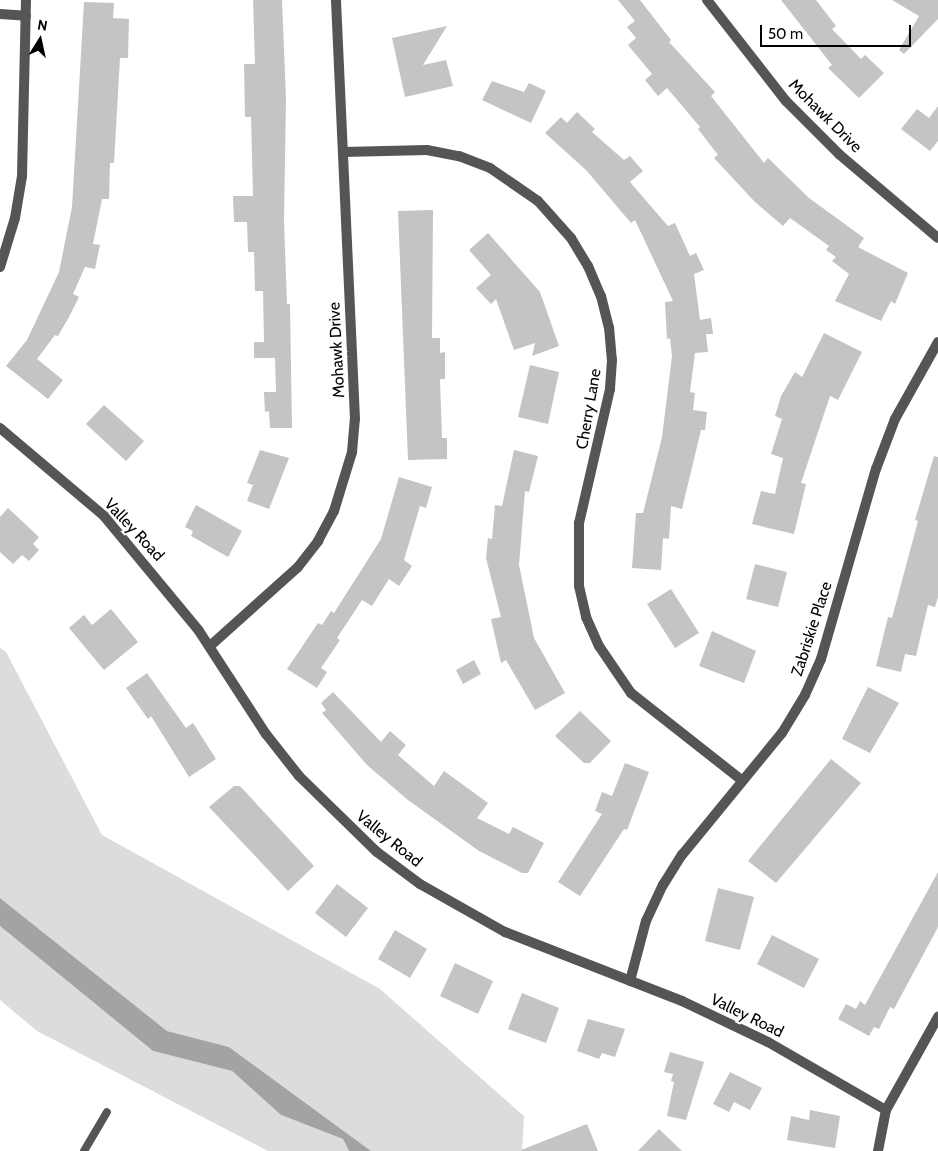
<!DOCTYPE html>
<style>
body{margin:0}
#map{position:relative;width:938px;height:1151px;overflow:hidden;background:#fff;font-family:Cabin,sans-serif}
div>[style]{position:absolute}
.green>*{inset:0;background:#dcdcdc}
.water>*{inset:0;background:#a3a3a3}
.building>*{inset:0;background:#c4c4c4}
.service>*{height:8px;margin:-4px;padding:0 4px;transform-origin:4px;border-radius:4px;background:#555}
.minor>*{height:10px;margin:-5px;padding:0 5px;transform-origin:5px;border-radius:5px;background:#555}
span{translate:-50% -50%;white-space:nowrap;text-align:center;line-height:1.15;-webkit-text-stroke:4px #fff;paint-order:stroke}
.street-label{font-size:16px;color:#000}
.north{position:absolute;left:15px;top:15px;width:50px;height:50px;-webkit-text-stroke:4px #fff;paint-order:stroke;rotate:10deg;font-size:14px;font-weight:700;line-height:20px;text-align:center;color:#000}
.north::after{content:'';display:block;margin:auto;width:18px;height:22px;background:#000;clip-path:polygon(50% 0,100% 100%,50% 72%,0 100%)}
.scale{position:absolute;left:760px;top:25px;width:151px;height:22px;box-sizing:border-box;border:2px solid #000;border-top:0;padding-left:6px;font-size:15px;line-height:18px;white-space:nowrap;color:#000;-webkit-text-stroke:4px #fff;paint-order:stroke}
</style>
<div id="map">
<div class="green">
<div style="clip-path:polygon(0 648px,6px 652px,102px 835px,380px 989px,524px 1116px,522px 1151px,371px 1151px,229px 1047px,167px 1031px,0 898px)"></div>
<div style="clip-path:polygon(0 926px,153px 1051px,232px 1071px,281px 1115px,343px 1139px,349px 1151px,268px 1151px,37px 1031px,0 1000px)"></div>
</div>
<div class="water">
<div style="clip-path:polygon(0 898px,167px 1031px,229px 1047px,371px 1151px,349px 1151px,343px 1139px,281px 1115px,232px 1071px,153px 1051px,0 926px)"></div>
</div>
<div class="building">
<div style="clip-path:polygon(253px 0,282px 0,286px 98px,284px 221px,287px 304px,290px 304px,292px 428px,270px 428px,269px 411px,265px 412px,264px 392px,276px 392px,275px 358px,254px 358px,254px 342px,264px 342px,263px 291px,255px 291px,254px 252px,248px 252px,247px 222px,234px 222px,233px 196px,253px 196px,251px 117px,245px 117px,244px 64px,255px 64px)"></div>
<div style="clip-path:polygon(618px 0,640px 0,671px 40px,669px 42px,715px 92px,711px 96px,764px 163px,768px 158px,809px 198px,864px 238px,858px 247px,908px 273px,895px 304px,891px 301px,881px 321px,835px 301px,849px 274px,832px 261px,836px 257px,826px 250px,829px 246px,790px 218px,783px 226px,755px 202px,714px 158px,718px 155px,698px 129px,700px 127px,667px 88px,658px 96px,645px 80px,652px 74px,628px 45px,636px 38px,627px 27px,635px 21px)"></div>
<div style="clip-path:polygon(781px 0,816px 0,836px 26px,832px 29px,861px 59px,865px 55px,884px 73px,859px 98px,828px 68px,832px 65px)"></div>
<div style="clip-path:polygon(892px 0,938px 0,938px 19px,904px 54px,899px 50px,919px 16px)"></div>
<div style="clip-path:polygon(84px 2px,114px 3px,113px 18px,129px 19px,128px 58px,120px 58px,114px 163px,110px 163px,109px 199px,102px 199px,93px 244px,100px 245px,95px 269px,85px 267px,73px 294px,79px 297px,69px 317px,58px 336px,55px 335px,37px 359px,63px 380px,48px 399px,6px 366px,27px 340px,59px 272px,72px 207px)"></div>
<div style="clip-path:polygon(447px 26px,423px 65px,446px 60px,453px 86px,405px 97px,392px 38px)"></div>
<div style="clip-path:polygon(492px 81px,524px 92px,529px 83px,546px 91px,531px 123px,482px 100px)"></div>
<div style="clip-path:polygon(938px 106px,938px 141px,930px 151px,901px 129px,917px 109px,929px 118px)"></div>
<div style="clip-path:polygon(577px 112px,595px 129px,592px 132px,624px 160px,630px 156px,643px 171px,630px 182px,668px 226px,675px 223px,690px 256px,696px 253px,704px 270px,694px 274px,700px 320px,711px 318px,713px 334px,706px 334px,708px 352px,695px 353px,690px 392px,695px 393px,693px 410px,707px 412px,705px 430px,701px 430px,682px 509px,671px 506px,669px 539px,663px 538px,661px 570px,632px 568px,636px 513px,643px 513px,662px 437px,672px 356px,670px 338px,667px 339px,665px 302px,673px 301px,635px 220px,631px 223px,586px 170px,545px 133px,561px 117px,567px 123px)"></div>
<div style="clip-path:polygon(433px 210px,432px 338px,440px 338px,440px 353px,445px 352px,445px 379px,440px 379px,442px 438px,447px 438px,447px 459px,408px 460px,398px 211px)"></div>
<div style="clip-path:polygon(488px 233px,540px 292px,559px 346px,532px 356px,535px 343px,514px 350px,496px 299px,491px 304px,476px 288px,491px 275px,469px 250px)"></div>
<div style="clip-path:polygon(824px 333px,862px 352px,838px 400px,830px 396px,801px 483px,806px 484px,794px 534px,752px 524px,761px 491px,775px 494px,783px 458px,771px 454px,782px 419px,775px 416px,781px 396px,795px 372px,802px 377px)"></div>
<div style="clip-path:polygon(530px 365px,559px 372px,548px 424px,518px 417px)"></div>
<div style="clip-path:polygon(104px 405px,144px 441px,126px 461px,86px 424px)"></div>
<div style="clip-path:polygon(260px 450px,289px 458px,269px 509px,247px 501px,253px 485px,247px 483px)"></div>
<div style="clip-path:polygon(514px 450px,538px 456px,529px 492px,525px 491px,519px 565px,534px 638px,565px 693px,535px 710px,506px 660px,501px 663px,491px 619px,501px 617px,486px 558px,488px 538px,492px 539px,495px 505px,502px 506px)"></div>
<div style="clip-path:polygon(934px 456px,938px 457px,938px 597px,935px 607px,928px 605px,916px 656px,905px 654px,901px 672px,876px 666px,888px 617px,892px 618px,918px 521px,915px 520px)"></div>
<div style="clip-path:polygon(399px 477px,432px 487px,426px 508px,420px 506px,404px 560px,412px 566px,399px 586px,389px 579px,372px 606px,362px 600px,337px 638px,340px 640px,321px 668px,327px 672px,317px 688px,287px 669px,318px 623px,322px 625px,331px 611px,334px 613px,381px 539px)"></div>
<div style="clip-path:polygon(196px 505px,242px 531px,228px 557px,191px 536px,193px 531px,185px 527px)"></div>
<div style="clip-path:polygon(8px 508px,39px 537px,33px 544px,39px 550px,29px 561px,22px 555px,13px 564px,0 552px,0 517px)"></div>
<div style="clip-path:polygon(755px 564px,787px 572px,778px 607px,746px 599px)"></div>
<div style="clip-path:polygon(671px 589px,699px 633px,675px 648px,647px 604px)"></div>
<div style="clip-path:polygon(111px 609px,138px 642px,104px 670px,69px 628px,84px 615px,92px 625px)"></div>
<div style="clip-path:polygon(712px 631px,756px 651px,744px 683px,699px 666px)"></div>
<div style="clip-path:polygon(474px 660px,481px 674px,463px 684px,456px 670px)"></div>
<div style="clip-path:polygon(147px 673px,186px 728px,193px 723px,216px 759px,189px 777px,151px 716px,148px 719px,126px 688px)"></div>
<div style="clip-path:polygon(868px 687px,899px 703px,870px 753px,842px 739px)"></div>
<div style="clip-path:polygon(333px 692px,381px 742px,390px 731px,406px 745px,398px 755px,434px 786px,444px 771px,488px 803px,477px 818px,509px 834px,513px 827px,544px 843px,528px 873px,522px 873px,479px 851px,408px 800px,367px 765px,322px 713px,326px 710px,321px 703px)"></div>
<div style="clip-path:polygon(580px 711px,611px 741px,590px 763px,584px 763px,555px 736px)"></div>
<div style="clip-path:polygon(831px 759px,861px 783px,776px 883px,748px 861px)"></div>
<div style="clip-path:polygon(625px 763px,649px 772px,627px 830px,624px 829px,580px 896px,558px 882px,602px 814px,595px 811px,602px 792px,612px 796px)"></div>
<div style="clip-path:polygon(234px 786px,240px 786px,314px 866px,288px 891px,209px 807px)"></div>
<div style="clip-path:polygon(938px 872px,938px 927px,894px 1009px,890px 1007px,879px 1029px,874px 1027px,869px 1036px,838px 1019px,846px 1004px,856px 1009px,860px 1001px,865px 1005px)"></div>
<div style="clip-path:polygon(337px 884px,368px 908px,346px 937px,315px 913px)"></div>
<div style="clip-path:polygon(718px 888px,754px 897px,740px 950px,705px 941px)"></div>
<div style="clip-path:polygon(395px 930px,427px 949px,410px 978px,378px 959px)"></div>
<div style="clip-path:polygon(772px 935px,819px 959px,804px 988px,757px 964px)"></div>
<div style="clip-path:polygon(455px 963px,493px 981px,478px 1014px,440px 996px)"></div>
<div style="clip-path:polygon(522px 993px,559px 1008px,546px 1043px,508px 1029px)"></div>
<div style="clip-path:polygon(588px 1019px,625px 1029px,615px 1057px,602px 1053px,599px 1059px,577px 1051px)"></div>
<div style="clip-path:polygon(670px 1052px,704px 1062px,686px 1120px,667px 1116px,674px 1082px,671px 1081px,673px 1074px,664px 1072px)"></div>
<div style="clip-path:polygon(730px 1072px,762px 1088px,750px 1110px,734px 1102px,729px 1112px,713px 1104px)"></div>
<div style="clip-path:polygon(810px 1110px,840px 1116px,835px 1148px,787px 1140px,791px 1116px,809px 1120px)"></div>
<div style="clip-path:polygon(587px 1124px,598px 1151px,521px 1151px,521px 1150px)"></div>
<div style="clip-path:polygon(659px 1129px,682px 1151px,638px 1151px)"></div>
</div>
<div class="service">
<div style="left:84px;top:1151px;width:45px;rotate:-59.5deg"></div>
</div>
<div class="minor">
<div style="left:707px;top:0;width:128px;rotate:52deg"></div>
<div style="left:786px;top:101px;width:76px;rotate:45deg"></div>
<div style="left:840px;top:155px;width:128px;rotate:40.3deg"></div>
<div style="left:0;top:14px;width:26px;rotate:4deg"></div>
<div style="left:343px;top:152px;width:84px;rotate:-1.4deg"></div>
<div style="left:427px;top:150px;width:33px;rotate:11deg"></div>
<div style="left:459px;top:156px;width:33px;rotate:21deg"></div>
<div style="left:490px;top:168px;width:58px;rotate:34.5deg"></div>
<div style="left:538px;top:201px;width:50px;rotate:48.3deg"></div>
<div style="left:571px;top:238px;width:33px;rotate:59deg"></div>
<div style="left:588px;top:266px;width:33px;rotate:67deg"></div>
<div style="left:601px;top:296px;width:32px;rotate:76deg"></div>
<div style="left:609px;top:327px;width:33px;rotate:85deg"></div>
<div style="left:612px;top:360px;width:29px;rotate:94deg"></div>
<div style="left:610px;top:389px;width:138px;rotate:103deg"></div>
<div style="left:579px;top:523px;width:63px;rotate:90deg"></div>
<div style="left:579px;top:586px;width:32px;rotate:77deg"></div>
<div style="left:586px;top:617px;width:32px;rotate:66deg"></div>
<div style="left:599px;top:646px;width:57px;rotate:55.8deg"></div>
<div style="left:631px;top:693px;width:142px;rotate:38.2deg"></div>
<div style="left:0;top:267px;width:51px;rotate:-73deg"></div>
<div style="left:15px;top:218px;width:43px;rotate:-80.5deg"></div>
<div style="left:22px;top:176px;width:176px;rotate:-88.7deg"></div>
<div style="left:0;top:428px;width:136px;rotate:40.2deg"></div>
<div style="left:104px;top:516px;width:149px;rotate:50.4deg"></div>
<div style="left:199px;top:631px;width:123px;rotate:57deg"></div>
<div style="left:266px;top:734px;width:53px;rotate:51.8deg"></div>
<div style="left:299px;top:776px;width:109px;rotate:44.3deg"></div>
<div style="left:377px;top:852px;width:54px;rotate:36.7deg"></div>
<div style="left:420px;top:884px;width:98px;rotate:29.5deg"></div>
<div style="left:505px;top:932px;width:190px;rotate:21.3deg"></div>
<div style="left:682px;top:1001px;width:95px;rotate:25.5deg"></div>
<div style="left:768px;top:1042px;width:136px;rotate:30deg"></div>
<div style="left:210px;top:646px;width:118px;rotate:-41.9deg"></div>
<div style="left:298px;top:567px;width:33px;rotate:-52deg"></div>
<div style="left:318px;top:541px;width:34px;rotate:-62deg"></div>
<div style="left:334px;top:511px;width:62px;rotate:-73deg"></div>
<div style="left:352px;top:452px;width:33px;rotate:-85deg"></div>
<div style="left:355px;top:419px;width:419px;rotate:-92.6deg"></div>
<div style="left:630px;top:981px;width:62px;rotate:-75.1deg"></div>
<div style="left:646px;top:921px;width:40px;rotate:-65deg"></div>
<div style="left:663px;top:885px;width:36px;rotate:-58deg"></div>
<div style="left:682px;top:855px;width:158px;rotate:-50.7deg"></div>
<div style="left:782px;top:733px;width:44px;rotate:-58.8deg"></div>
<div style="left:805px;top:695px;width:39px;rotate:-66deg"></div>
<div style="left:821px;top:659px;width:198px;rotate:-73.9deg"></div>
<div style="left:876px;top:469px;width:53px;rotate:-69.2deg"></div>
<div style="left:895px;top:419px;width:88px;rotate:-60.8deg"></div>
<div style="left:878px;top:1151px;width:42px;rotate:-79deg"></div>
<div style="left:886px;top:1110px;width:107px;rotate:-60.8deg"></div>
</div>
<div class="street-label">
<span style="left:825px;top:116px;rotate:45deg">Mohawk Drive</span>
<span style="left:337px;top:350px;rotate:-93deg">Mohawk Drive</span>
<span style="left:589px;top:409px;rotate:-80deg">Cherry Lane</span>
<span style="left:134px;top:530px;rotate:47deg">Valley Road</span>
<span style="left:812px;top:629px;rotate:-72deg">Zabriskie Place</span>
<span style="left:389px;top:839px;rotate:39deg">Valley Road</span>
<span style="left:747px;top:1016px;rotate:26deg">Valley Road</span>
</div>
<div class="north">N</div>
<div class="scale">50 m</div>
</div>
